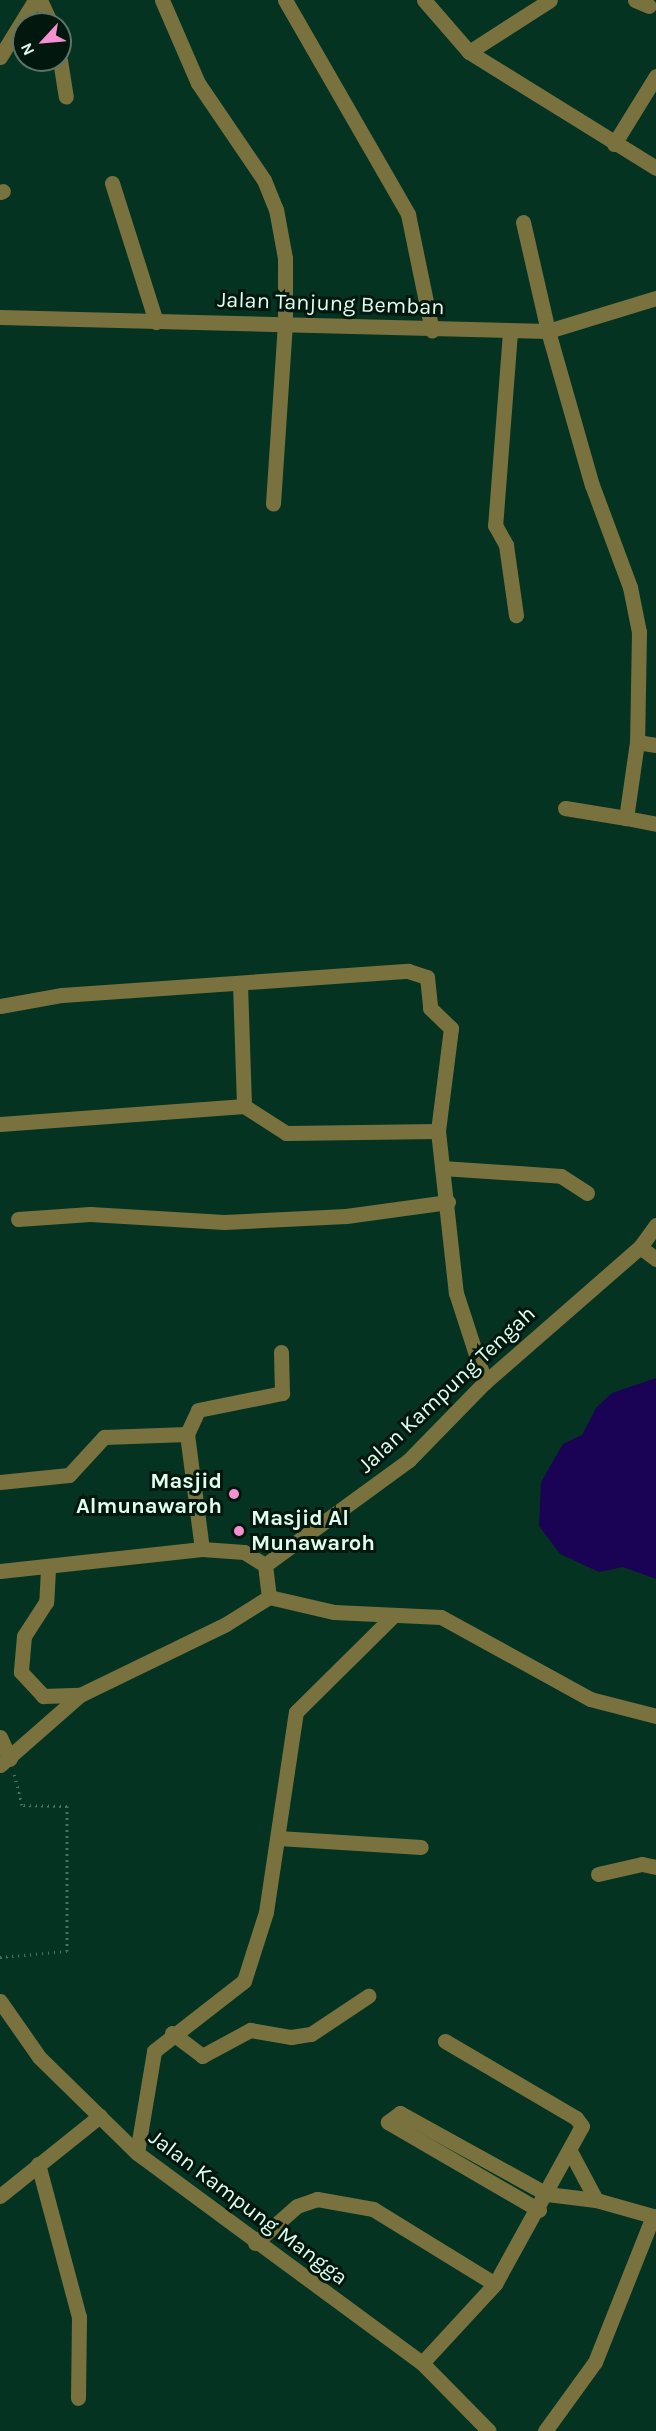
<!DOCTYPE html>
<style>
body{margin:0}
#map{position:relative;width:656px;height:2431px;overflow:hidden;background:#053322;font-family:Karla,sans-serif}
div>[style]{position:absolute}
.water>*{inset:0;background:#1a0354}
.path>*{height:3px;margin-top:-1.5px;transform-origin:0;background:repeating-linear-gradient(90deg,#4a7262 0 1.5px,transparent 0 6px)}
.minor>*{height:15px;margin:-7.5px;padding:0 7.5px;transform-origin:7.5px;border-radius:7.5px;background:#79723f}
.dots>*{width:16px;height:16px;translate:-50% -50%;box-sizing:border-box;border:3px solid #02180e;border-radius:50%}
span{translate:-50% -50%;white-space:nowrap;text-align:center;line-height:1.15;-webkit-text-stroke:6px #02180e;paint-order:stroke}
.street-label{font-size:22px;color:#e0fded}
.poi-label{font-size:22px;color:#e0fded;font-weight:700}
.right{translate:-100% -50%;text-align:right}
.left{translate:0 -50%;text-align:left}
.north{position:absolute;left:12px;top:12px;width:60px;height:60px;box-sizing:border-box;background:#02180e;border:2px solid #5b7467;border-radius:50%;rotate:244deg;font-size:16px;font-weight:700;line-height:24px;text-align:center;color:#e0fded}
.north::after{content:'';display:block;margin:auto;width:21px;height:27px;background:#f690d1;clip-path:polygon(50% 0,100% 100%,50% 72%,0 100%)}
</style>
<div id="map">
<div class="water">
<div style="clip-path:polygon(656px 1378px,656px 1579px,623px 1567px,599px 1572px,560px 1554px,539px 1526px,541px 1482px,563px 1444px,582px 1435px,596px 1408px,612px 1393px)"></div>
</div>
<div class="path">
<div style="left:0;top:1957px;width:67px;rotate:-5.1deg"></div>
<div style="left:67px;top:1951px;width:145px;rotate:-90deg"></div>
<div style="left:67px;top:1806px;width:45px;rotate:-178.7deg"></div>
<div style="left:22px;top:1805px;width:32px;rotate:-104deg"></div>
</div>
<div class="minor">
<div style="left:40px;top:0;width:26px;rotate:65deg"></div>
<div style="left:162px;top:0;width:90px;rotate:66.6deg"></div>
<div style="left:198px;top:83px;width:117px;rotate:55.8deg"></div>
<div style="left:264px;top:180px;width:31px;rotate:68deg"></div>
<div style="left:276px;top:209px;width:50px;rotate:79.6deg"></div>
<div style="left:285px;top:258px;width:65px;rotate:90deg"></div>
<div style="left:285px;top:323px;width:181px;rotate:93.8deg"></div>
<div style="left:285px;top:0;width:247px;rotate:60.1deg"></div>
<div style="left:408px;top:214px;width:119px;rotate:78.4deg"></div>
<div style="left:424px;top:0;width:69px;rotate:49.1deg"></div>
<div style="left:469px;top:52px;width:220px;rotate:31.8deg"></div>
<div style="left:635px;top:0;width:15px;rotate:23deg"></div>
<div style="left:469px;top:52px;width:96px;rotate:-32.7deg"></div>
<div style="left:0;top:57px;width:67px;rotate:-58.4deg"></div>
<div style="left:60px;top:60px;width:37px;rotate:81deg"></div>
<div style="left:614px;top:144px;width:80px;rotate:-58.3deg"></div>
<div style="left:112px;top:183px;width:146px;rotate:72.4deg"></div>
<div style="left:0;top:192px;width:3px;rotate:-18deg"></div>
<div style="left:523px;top:222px;width:112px;rotate:77.1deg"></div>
<div style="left:548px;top:331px;width:160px;rotate:74.1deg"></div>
<div style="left:592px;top:485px;width:109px;rotate:69.6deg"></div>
<div style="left:630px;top:587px;width:46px;rotate:78.7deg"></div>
<div style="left:639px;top:632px;width:110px;rotate:91deg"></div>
<div style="left:637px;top:742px;width:77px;rotate:98.2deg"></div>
<div style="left:626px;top:818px;width:31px;rotate:11deg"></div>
<div style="left:0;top:317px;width:548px;rotate:1.46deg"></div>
<div style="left:548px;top:331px;width:113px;rotate:-17deg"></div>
<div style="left:510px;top:332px;width:194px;rotate:94.4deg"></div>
<div style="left:495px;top:525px;width:23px;rotate:61deg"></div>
<div style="left:506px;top:545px;width:71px;rotate:81.9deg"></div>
<div style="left:637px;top:742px;width:19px;rotate:9deg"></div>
<div style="left:565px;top:808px;width:62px;rotate:9.3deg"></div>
<div style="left:240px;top:984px;width:122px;rotate:88.1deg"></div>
<div style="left:0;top:1006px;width:63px;rotate:-10.1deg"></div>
<div style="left:62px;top:995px;width:347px;rotate:-4deg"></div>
<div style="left:408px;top:971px;width:20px;rotate:18deg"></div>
<div style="left:427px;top:977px;width:31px;rotate:84deg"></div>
<div style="left:430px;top:1008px;width:29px;rotate:44deg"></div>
<div style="left:451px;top:1028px;width:104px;rotate:97.2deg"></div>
<div style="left:438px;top:1131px;width:163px;rotate:83.7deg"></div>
<div style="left:456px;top:1293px;width:94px;rotate:72deg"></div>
<div style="left:0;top:1124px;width:245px;rotate:-4.2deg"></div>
<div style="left:244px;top:1106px;width:50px;rotate:32.7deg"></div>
<div style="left:286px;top:1133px;width:152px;rotate:-0.8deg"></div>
<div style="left:442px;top:1168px;width:119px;rotate:3.8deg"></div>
<div style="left:561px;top:1176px;width:31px;rotate:33deg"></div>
<div style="left:18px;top:1219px;width:72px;rotate:-4deg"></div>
<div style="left:90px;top:1214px;width:134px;rotate:3.4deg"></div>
<div style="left:224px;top:1222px;width:122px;rotate:-2.8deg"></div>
<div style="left:346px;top:1216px;width:103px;rotate:-7.8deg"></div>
<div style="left:656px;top:1225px;width:27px;rotate:126deg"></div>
<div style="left:640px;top:1247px;width:206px;rotate:138.9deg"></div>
<div style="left:485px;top:1382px;width:109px;rotate:134.3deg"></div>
<div style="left:409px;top:1460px;width:178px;rotate:143.9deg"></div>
<div style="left:265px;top:1565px;width:32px;rotate:83deg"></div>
<div style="left:269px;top:1597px;width:67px;rotate:13deg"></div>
<div style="left:334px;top:1612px;width:107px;rotate:2.7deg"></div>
<div style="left:441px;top:1617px;width:170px;rotate:28.8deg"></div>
<div style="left:590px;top:1699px;width:68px;rotate:14.4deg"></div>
<div style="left:640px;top:1247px;width:20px;rotate:37deg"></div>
<div style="left:187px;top:1434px;width:26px;rotate:-65deg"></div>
<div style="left:198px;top:1410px;width:86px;rotate:-11.4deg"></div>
<div style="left:282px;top:1393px;width:41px;rotate:-91.4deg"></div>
<div style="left:0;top:1482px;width:69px;rotate:-5.8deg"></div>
<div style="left:69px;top:1475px;width:52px;rotate:-47.4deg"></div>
<div style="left:104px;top:1437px;width:83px;rotate:-2.1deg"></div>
<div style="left:187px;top:1434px;width:116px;rotate:82.6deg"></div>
<div style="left:202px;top:1549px;width:42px;rotate:4.1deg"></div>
<div style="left:244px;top:1552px;width:25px;rotate:32deg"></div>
<div style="left:48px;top:1569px;width:33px;rotate:93deg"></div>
<div style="left:46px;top:1602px;width:40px;rotate:122.9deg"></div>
<div style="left:24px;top:1636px;width:36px;rotate:95deg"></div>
<div style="left:21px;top:1672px;width:33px;rotate:47deg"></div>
<div style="left:43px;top:1696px;width:37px;rotate:-2deg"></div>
<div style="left:0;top:1571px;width:203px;rotate:-6.2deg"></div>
<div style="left:0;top:1737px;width:24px;rotate:66deg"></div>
<div style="left:0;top:1765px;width:106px;rotate:-41.2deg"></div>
<div style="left:80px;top:1695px;width:162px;rotate:-25.9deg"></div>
<div style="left:226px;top:1624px;width:51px;rotate:-32.1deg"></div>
<div style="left:278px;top:1838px;width:143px;rotate:3.6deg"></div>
<div style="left:598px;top:1874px;width:45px;rotate:-12.8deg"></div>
<div style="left:642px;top:1864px;width:14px;rotate:12deg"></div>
<div style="left:0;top:2001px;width:68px;rotate:55.1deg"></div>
<div style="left:39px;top:2057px;width:137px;rotate:44.4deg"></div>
<div style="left:137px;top:2153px;width:354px;rotate:36.4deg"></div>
<div style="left:422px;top:2363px;width:95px;rotate:45.4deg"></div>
<div style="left:172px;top:2033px;width:38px;rotate:37deg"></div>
<div style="left:202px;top:2056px;width:55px;rotate:-28.4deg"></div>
<div style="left:250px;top:2030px;width:42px;rotate:9.7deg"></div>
<div style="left:291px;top:2037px;width:20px;rotate:-9deg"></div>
<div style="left:311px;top:2034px;width:69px;rotate:-33.7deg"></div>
<div style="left:570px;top:2151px;width:55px;rotate:62deg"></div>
<div style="left:137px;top:2153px;width:103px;rotate:-80.5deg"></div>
<div style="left:154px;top:2051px;width:114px;rotate:-37.9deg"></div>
<div style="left:244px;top:1981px;width:72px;rotate:-72.3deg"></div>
<div style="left:266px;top:1912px;width:202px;rotate:-81.5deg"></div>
<div style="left:296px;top:1712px;width:135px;rotate:-44.7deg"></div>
<div style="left:38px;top:2164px;width:158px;rotate:75deg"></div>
<div style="left:79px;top:2317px;width:81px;rotate:90.7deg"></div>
<div style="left:0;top:2196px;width:128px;rotate:-38.7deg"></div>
<div style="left:539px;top:2210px;width:175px;rotate:-149.8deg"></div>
<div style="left:388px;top:2122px;width:15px;rotate:-37deg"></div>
<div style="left:400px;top:2113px;width:168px;rotate:28.9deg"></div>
<div style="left:547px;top:2194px;width:49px;rotate:7deg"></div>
<div style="left:596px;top:2200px;width:62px;rotate:15.8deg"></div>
<div style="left:255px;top:2243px;width:56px;rotate:-41.4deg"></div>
<div style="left:297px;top:2206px;width:21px;rotate:-19deg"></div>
<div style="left:317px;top:2199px;width:57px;rotate:10.1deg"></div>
<div style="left:373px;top:2209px;width:143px;rotate:31.6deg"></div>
<div style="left:422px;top:2363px;width:108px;rotate:-47.3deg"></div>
<div style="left:495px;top:2284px;width:180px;rotate:-61.2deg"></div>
<div style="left:582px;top:2126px;width:10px;rotate:-127deg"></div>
<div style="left:576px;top:2118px;width:152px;rotate:-149.6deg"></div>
<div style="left:545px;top:2431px;width:85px;rotate:-54.1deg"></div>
<div style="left:595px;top:2362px;width:157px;rotate:-68.3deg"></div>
</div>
<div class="dots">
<div style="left:234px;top:1494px;background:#f690d1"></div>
<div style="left:239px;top:1531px;background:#f690d1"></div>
</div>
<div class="street-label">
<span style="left:331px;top:304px;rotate:2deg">Jalan Tanjung Bemban</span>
<span style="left:447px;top:1390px;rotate:-43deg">Jalan Kampung Tengah</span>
<span style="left:248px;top:2208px;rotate:37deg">Jalan Kampung Mangga</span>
</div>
<div class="poi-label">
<span class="right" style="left:222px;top:1494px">Masjid<br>Almunawaroh</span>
<span class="left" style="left:251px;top:1531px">Masjid Al<br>Munawaroh</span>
</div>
<div class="north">N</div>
</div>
